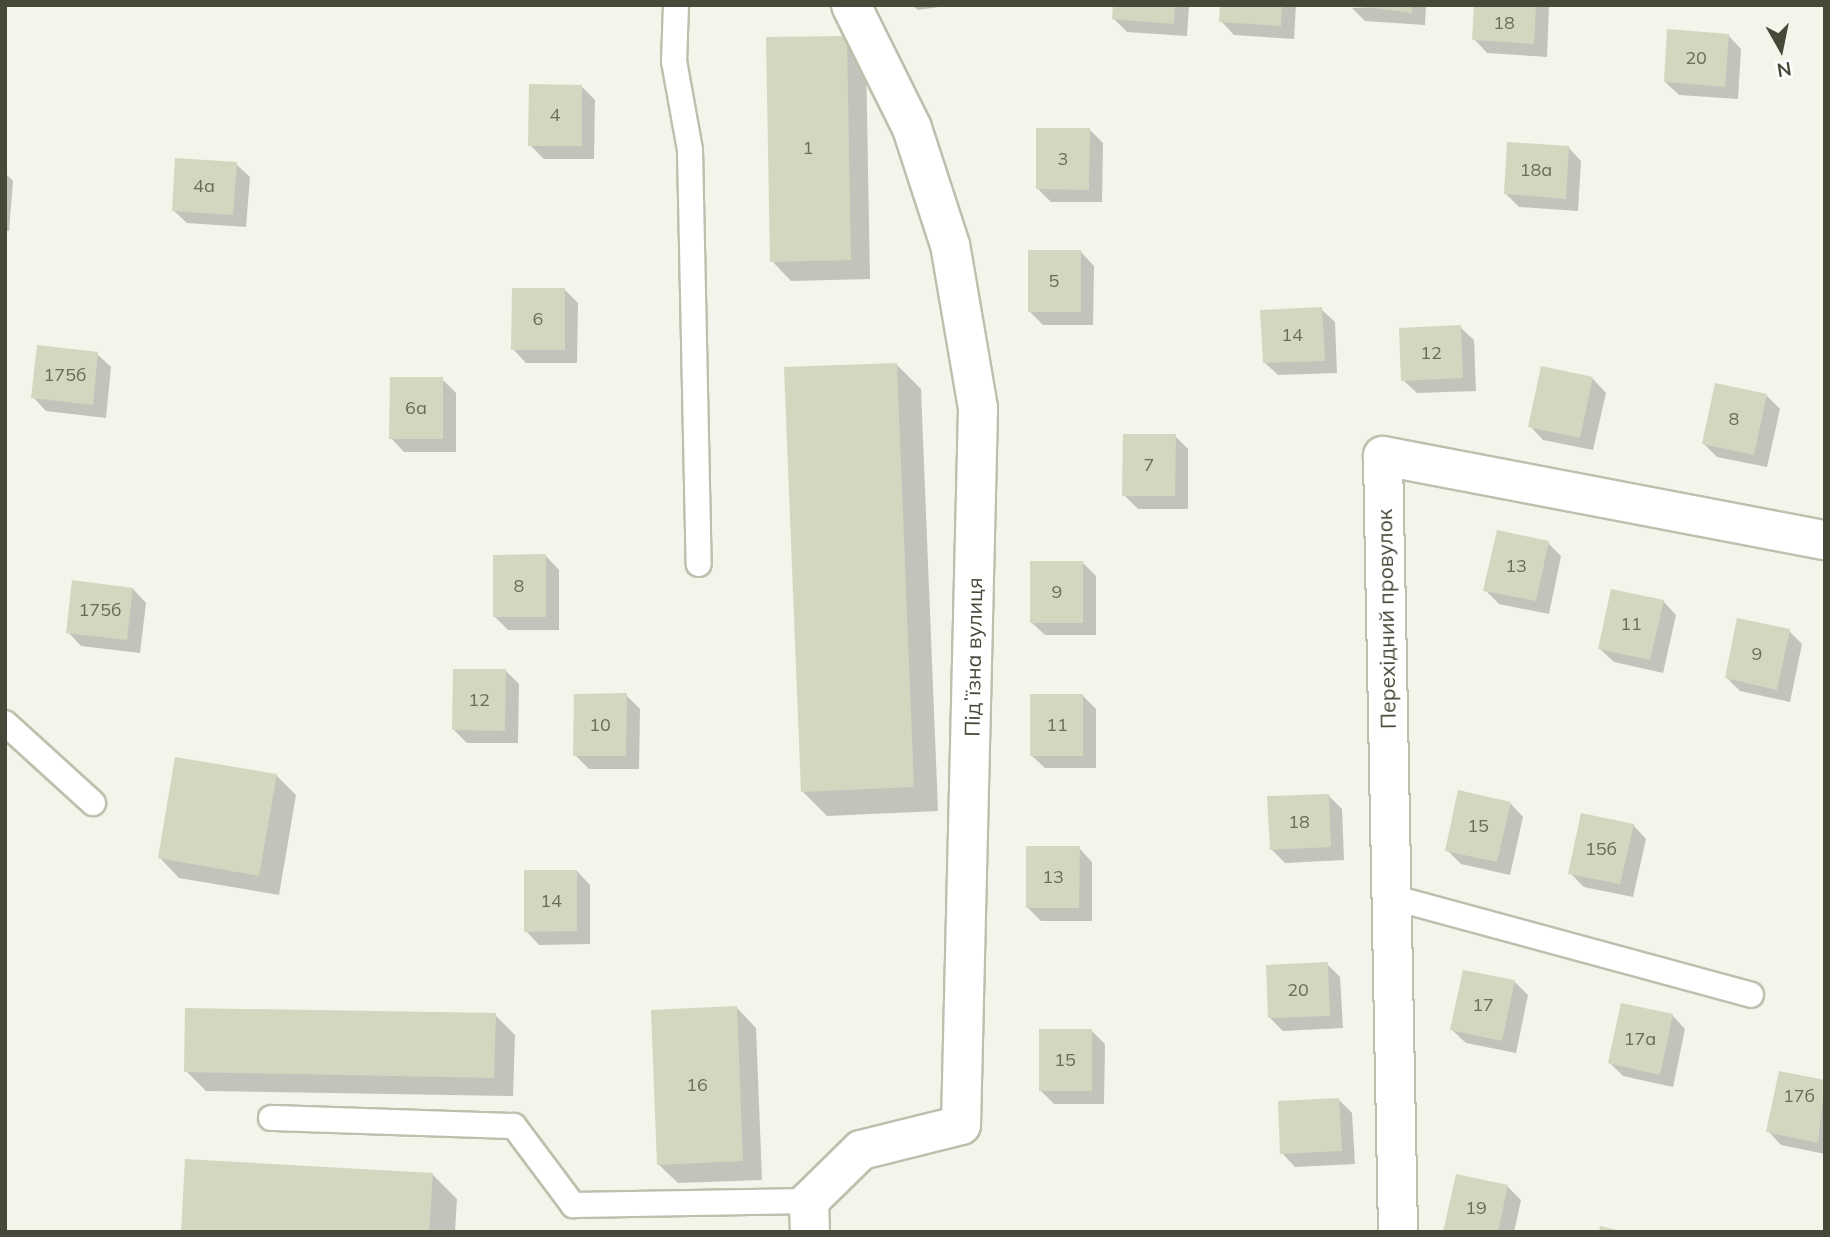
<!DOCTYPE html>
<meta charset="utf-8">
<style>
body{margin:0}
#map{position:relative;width:1830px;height:1237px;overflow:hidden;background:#f3f4ea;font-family:Mulish,sans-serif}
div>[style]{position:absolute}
.shadow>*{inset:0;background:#0003}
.building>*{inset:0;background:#d4d6c0}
.roads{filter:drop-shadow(2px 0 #bdc0ad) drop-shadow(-2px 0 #bdc0ad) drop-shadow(0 2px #bdc0ad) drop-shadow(0 -2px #bdc0ad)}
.service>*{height:24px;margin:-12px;padding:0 12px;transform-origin:12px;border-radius:12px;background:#fff}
.minor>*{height:38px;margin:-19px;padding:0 19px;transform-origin:19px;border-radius:19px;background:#fff}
span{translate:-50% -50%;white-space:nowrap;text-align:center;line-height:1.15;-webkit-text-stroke:6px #fff;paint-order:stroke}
.number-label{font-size:18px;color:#6a6c5a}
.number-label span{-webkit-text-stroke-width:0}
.street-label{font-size:21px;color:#474838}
.frame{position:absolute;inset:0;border:7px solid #474838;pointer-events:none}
.north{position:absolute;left:1746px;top:14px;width:70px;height:70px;-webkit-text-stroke:5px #fff;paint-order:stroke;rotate:171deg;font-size:19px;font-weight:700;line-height:28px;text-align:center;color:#474838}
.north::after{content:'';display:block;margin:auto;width:24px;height:32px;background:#474838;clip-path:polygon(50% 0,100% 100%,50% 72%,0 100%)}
</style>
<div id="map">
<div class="shadow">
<div style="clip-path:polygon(912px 5px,953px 5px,918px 10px)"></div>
<div style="clip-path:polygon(1115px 5px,1189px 5px,1187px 36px,1127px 32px,1114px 19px)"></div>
<div style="clip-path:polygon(1222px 5px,1296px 5px,1294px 39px,1234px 35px,1221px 21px)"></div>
<div style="clip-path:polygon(1426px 5px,1425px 25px,1365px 21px,1352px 8px)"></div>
<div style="clip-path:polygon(1476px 5px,1549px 5px,1547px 57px,1487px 53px,1474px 39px)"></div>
<div style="clip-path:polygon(1728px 35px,1741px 49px,1738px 99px,1679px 95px,1665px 82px)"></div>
<div style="clip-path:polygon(846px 37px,866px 57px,870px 279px,791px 281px,772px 261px)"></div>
<div style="clip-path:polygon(581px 86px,595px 100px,594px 159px,544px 159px,530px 145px)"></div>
<div style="clip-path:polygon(1089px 129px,1103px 143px,1102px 202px,1051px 202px,1038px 189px)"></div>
<div style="clip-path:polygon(1568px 147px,1581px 161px,1578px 211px,1519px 207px,1506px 194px)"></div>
<div style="clip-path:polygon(236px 164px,250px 177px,246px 227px,187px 223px,173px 210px)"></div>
<div style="clip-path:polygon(5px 173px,13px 181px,9px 231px,5px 231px)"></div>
<div style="clip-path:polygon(1081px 252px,1094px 266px,1093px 325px,1043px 325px,1029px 311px)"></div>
<div style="clip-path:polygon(564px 289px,578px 303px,577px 363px,526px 363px,513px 349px)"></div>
<div style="clip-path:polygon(1321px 309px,1335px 322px,1337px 373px,1278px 375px,1264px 362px)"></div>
<div style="clip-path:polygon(1460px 327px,1474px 340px,1476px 391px,1417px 393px,1403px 380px)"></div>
<div style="clip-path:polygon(97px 354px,111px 367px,106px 418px,46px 411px,33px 397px)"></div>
<div style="clip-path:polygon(896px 364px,921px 389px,938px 811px,827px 816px,802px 791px)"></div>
<div style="clip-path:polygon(1542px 368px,1593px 379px,1606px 393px,1593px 450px,1543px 440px,1530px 426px)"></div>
<div style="clip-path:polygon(442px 379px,456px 393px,456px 452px,404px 452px,391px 438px)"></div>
<div style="clip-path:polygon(1766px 395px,1780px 409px,1767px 467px,1717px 457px,1704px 444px)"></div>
<div style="clip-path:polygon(1175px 436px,1188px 449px,1188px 509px,1138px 509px,1124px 495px)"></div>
<div style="clip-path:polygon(1548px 543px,1561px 556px,1549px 614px,1499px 604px,1485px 590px)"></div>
<div style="clip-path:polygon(546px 556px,559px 570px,559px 630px,508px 630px,494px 616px)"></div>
<div style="clip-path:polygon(1083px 563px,1096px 576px,1096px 635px,1045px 635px,1031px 622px)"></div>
<div style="clip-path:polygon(133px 589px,146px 603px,140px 653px,81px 646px,68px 632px)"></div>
<div style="clip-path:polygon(1663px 601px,1676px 615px,1663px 673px,1614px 662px,1600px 649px)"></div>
<div style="clip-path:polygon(1789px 631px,1802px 644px,1790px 702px,1740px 691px,1727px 678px)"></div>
<div style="clip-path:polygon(505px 670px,519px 684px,518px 743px,467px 743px,454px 730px)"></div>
<div style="clip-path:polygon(626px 695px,640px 709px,639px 769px,589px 769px,575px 755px)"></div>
<div style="clip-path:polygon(1083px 696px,1096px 709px,1096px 768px,1045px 768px,1031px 755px)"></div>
<div style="clip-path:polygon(276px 775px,296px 795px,279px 895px,179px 878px,160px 858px)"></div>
<div style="clip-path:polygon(1328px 795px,1342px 809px,1344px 860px,1285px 863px,1271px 849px)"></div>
<div style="clip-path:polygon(1510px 803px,1523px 817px,1510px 875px,1461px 864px,1447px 850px)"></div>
<div style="clip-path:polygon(1633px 825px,1646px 839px,1633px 897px,1584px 887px,1570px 873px)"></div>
<div style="clip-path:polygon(1079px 848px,1092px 862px,1092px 921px,1041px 921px,1027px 907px)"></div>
<div style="clip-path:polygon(577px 871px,590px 885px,590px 944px,539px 945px,526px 931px)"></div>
<div style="clip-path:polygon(1327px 964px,1340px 977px,1343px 1028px,1283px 1031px,1270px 1018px)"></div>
<div style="clip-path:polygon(1515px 982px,1528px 995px,1516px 1053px,1466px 1043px,1452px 1030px)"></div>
<div style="clip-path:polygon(737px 1008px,756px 1028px,762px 1180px,678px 1183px,658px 1164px)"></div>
<div style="clip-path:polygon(495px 1015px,515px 1035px,513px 1096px,206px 1091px,186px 1071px)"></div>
<div style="clip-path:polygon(1672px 1015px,1685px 1029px,1673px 1087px,1623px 1076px,1610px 1063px)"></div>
<div style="clip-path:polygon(1092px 1031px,1105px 1044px,1104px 1104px,1054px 1104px,1040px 1090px)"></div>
<div style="clip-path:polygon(1780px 1073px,1825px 1082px,1825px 1154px,1781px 1145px,1768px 1131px)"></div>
<div style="clip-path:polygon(1339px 1100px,1352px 1113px,1355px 1164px,1295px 1167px,1282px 1153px)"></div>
<div style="clip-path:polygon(432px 1174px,457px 1199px,455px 1232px,183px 1232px)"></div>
<div style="clip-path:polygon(1507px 1186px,1521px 1200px,1514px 1232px,1445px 1232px)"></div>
</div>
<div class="building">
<div style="clip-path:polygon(1113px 5px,1175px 5px,1174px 24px,1112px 19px)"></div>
<div style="clip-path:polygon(1220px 5px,1282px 5px,1281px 26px,1219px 22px)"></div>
<div style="clip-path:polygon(1350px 5px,1412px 5px,1412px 13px)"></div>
<div style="clip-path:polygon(1474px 5px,1536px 5px,1534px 44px,1472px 40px)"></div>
<div style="clip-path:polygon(1667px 29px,1729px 34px,1725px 87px,1664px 82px)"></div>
<div style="clip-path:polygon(847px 36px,851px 260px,770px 262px,766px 37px)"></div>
<div style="clip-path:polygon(529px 84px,582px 85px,582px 146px,528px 146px)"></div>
<div style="clip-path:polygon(1036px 128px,1090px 128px,1089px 190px,1036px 189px)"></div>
<div style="clip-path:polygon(1507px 142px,1569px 146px,1566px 199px,1504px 194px)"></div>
<div style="clip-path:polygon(175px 158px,237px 162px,233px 215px,172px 211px)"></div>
<div style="clip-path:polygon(1028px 250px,1081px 250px,1081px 312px,1028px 312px)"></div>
<div style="clip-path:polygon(512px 288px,565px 288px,565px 350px,511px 350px)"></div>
<div style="clip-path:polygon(1322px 307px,1325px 361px,1263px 363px,1260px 310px)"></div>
<div style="clip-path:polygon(1461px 325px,1463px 378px,1401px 381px,1399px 328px)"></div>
<div style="clip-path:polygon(37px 345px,98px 352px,93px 405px,31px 398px)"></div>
<div style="clip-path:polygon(897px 363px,914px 787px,801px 792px,784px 367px)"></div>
<div style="clip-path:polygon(1541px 366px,1593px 377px,1580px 438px,1528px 427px)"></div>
<div style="clip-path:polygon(390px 377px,443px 377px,443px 439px,389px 439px)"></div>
<div style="clip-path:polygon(1715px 383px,1767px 394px,1754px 455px,1702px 444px)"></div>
<div style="clip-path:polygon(1123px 434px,1176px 434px,1175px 496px,1122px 496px)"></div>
<div style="clip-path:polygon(1497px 530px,1549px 541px,1536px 601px,1483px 591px)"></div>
<div style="clip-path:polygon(546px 554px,546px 617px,493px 617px,493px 555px)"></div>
<div style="clip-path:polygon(1030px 561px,1083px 561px,1083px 623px,1030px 623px)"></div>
<div style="clip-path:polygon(72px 580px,133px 588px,127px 640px,66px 633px)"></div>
<div style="clip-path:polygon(1611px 589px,1664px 600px,1650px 660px,1598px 649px)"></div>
<div style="clip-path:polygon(1737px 618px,1790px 629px,1777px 690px,1725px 678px)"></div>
<div style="clip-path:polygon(453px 669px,506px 669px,505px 731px,452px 730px)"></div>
<div style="clip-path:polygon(627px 693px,626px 756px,573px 756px,574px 694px)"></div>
<div style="clip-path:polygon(1030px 694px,1083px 694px,1083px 756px,1030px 756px)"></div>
<div style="clip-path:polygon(175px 757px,277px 774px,259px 876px,158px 858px)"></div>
<div style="clip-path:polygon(1458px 790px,1511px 802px,1497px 862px,1445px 851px)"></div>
<div style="clip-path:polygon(1329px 794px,1331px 847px,1270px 850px,1267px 796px)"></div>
<div style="clip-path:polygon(1581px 813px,1634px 824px,1620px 884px,1568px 874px)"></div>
<div style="clip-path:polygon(1026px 846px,1080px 846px,1079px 908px,1026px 908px)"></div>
<div style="clip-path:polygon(524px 870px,577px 870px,577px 931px,524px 932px)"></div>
<div style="clip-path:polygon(1328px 962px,1330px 1016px,1268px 1018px,1266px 965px)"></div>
<div style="clip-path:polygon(1463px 970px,1515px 980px,1502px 1041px,1450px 1030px)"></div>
<div style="clip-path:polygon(1621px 1003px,1673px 1014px,1660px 1075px,1608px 1063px)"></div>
<div style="clip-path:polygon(737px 1006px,743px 1161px,657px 1165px,651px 1010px)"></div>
<div style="clip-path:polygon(185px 1008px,496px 1013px,494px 1078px,184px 1072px)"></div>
<div style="clip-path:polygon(1039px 1029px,1092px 1029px,1092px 1091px,1039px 1091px)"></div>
<div style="clip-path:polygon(1779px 1071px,1825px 1080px,1818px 1143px,1766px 1132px)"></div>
<div style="clip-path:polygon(1339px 1098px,1342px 1151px,1280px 1154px,1278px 1101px)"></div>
<div style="clip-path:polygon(185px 1159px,433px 1173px,429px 1232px,181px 1232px)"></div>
<div style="clip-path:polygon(1456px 1174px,1508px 1185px,1498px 1232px,1443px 1232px)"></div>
<div style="clip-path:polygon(1600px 1226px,1622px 1231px,1622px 1232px,1599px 1232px)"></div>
</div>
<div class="roads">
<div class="service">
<div style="left:676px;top:5px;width:56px;rotate:92deg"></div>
<div style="left:674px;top:61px;width:90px;rotate:79.8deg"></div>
<div style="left:690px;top:150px;width:414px;rotate:88.8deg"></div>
<div style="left:5px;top:723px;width:119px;rotate:42.3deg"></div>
<div style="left:1391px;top:897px;width:373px;rotate:15.2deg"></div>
<div style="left:271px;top:1118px;width:243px;rotate:1.9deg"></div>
<div style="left:514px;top:1126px;width:99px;rotate:53.2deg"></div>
<div style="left:573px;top:1205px;width:236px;rotate:-1deg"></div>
</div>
<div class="minor">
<div style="left:810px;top:1232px;width:31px;rotate:-92deg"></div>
<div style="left:809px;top:1201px;width:73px;rotate:-44.4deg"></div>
<div style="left:861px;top:1150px;width:103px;rotate:-14deg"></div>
<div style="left:961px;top:1125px;width:717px;rotate:-88.64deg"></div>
<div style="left:978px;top:408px;width:165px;rotate:-99.7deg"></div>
<div style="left:950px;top:245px;width:123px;rotate:-108deg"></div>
<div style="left:912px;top:128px;width:137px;rotate:-116.4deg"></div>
<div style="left:1398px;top:1232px;width:776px;rotate:-91.11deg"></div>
<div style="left:1383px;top:456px;width:450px;rotate:10.8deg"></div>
</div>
</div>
<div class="number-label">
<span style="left:1504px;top:23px">18</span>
<span style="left:1696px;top:58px">20</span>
<span style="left:555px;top:115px">4</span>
<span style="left:808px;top:148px">1</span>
<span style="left:1063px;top:159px">3</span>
<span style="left:1536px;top:170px">18а</span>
<span style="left:204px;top:186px">4а</span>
<span style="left:1054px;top:281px">5</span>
<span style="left:538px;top:319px">6</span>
<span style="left:1292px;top:335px">14</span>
<span style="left:1431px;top:353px">12</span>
<span style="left:65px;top:375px">175б</span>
<span style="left:416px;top:408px">6а</span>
<span style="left:1734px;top:419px">8</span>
<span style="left:1149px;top:465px">7</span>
<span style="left:1516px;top:566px">13</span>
<span style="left:519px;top:586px">8</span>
<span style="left:1057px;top:592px">9</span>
<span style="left:100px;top:610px">175б</span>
<span style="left:1631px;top:624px">11</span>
<span style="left:1757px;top:654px">9</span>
<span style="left:479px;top:700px">12</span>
<span style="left:600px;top:725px">10</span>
<span style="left:1057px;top:725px">11</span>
<span style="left:1299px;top:822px">18</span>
<span style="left:1478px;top:826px">15</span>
<span style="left:1601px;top:849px">15б</span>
<span style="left:1053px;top:877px">13</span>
<span style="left:551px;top:901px">14</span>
<span style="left:1298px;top:990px">20</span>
<span style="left:1483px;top:1005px">17</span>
<span style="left:1640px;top:1039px">17а</span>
<span style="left:1065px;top:1060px">15</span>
<span style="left:697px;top:1085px">16</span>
<span style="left:1799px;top:1096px">17б</span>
<span style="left:1476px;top:1208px">19</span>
</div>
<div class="street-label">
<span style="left:1386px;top:619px;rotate:-91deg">Перехідний провулок</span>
<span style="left:973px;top:657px;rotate:-89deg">Підʼїзна вулиця</span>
</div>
<div class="frame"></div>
<div class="north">N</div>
</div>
